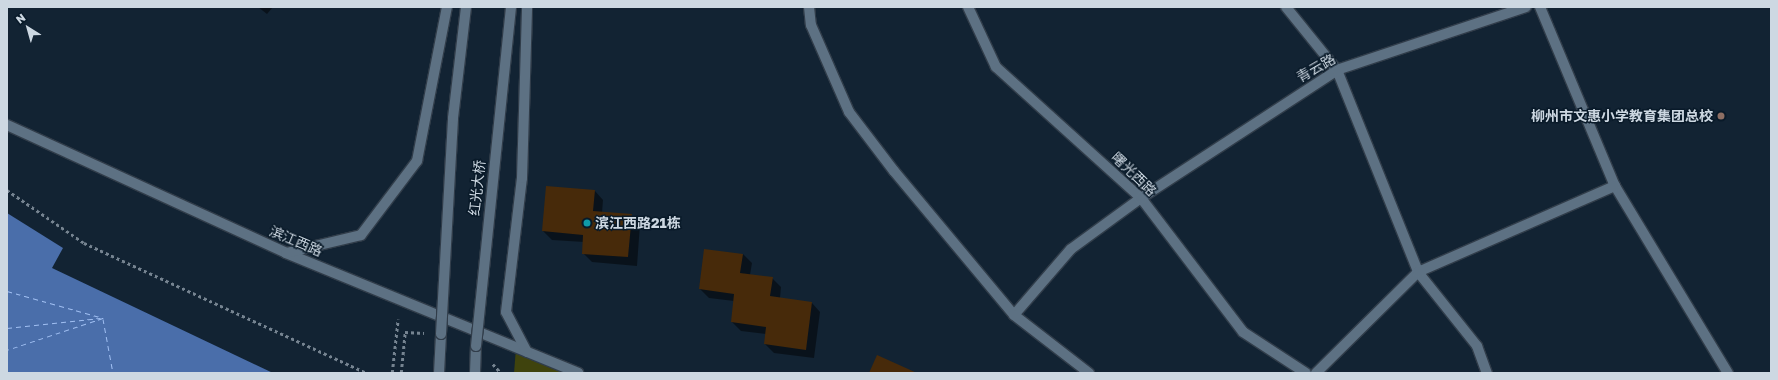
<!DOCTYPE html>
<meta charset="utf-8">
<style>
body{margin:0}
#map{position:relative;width:1778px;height:380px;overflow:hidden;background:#122333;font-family:"Golos Text","Noto Sans SC",sans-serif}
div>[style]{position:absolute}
.green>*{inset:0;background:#3f430d}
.water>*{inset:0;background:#4a6eaa}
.shadow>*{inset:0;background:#0007}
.ferry>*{height:1px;margin-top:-0.5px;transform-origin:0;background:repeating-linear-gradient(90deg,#a0bff2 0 5px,transparent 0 9px)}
.building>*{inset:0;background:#472a0a}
.path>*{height:2.5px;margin-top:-1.25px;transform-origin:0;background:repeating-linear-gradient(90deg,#768491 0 3px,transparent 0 6px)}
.roads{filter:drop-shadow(1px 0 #313d4a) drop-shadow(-1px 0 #313d4a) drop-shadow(0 1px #313d4a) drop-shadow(0 -1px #313d4a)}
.lane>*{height:10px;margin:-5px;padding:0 5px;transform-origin:5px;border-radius:5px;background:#5d7183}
.street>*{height:10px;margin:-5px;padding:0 5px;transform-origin:5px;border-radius:5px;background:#5d7183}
.secondary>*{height:10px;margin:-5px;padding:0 5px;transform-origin:5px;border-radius:5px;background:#5d7183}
.bridges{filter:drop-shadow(1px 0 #313d4a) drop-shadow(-1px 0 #313d4a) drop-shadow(0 1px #313d4a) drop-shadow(0 -1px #313d4a)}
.secondary-bridge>*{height:10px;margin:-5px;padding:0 5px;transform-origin:5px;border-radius:5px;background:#5d7183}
.dots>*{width:11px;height:11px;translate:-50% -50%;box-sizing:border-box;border:2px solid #091a29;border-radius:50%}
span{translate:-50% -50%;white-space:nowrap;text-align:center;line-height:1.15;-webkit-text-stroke:3px #091a29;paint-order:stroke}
.street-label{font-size:14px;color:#cdd8e2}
.poi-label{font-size:14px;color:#cdd8e2;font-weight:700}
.right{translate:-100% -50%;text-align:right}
.left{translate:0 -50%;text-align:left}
.frame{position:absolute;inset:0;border:8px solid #cdd8e2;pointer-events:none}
.north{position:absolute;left:8px;top:8px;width:40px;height:40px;-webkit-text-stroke:3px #091a29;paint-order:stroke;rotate:323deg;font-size:11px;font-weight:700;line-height:16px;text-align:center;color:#cdd8e2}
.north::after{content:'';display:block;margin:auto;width:14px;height:18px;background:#cdd8e2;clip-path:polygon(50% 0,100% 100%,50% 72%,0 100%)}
</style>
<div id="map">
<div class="green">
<div style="clip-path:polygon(516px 348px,578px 373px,514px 373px)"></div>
</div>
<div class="water">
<div style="clip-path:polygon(7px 213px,63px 248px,52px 268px,273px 373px,7px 373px)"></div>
</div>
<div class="shadow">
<div style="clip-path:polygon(258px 7px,273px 7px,267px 14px)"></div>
<div style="clip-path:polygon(595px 191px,603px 200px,602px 213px,631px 215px,640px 224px,637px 266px,592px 262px,583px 253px,584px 242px,552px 240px,543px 231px)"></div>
<div style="clip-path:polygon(743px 254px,752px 263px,750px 275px,772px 278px,781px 287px,780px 298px,812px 303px,820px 312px,814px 358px,774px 353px,765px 344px,766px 334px,741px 331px,732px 322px,734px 301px,709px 298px,700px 289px)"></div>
</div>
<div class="ferry">
<div style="left:7px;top:291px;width:100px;rotate:15.7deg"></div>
<div style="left:103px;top:318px;width:101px;rotate:161.6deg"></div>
<div style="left:103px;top:319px;width:55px;rotate:79.5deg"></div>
<div style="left:7px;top:328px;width:94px;rotate:-6.1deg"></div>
</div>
<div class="building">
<div style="clip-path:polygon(546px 186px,595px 190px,593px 211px,632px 214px,628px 257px,582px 254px,583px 235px,542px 231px)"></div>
<div style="clip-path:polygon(704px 249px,743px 254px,740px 273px,773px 277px,770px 296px,812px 302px,806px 350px,764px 344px,766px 327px,731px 322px,734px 294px,699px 289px)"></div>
<div style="clip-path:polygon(877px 355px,917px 373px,869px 373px)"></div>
</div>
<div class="path">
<div style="left:7px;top:190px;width:93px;rotate:34.5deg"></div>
<div style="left:84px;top:243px;width:311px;rotate:24.7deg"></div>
<div style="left:493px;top:364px;width:12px;rotate:48deg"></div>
<div style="left:392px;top:373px;width:54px;rotate:-83.7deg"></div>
<div style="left:401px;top:373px;width:41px;rotate:-84.4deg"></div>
<div style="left:405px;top:332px;width:19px;rotate:3deg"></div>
</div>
<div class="roads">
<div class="lane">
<div style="left:809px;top:7px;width:18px;rotate:84deg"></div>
<div style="left:811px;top:25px;width:95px;rotate:66.4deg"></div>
<div style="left:849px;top:112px;width:74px;rotate:52.7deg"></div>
<div style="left:894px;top:171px;width:187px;rotate:50.2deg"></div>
<div style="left:1014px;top:315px;width:87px;rotate:-49.2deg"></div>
<div style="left:1071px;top:249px;width:87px;rotate:-36.1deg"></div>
<div style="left:1286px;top:7px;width:81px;rotate:51deg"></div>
<div style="left:1337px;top:70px;width:218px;rotate:68.1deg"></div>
<div style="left:1418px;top:272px;width:95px;rotate:51.4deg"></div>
<div style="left:1477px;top:346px;width:29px;rotate:70deg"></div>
<div style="left:1540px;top:7px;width:194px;rotate:67.3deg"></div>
<div style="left:1615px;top:186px;width:218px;rotate:58.9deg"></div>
<div style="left:1014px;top:315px;width:95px;rotate:37.7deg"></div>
<div style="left:1316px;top:373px;width:144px;rotate:-44.7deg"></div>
<div style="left:1418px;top:272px;width:215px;rotate:-23.6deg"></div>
</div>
<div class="street">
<div style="left:968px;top:7px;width:66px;rotate:65deg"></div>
<div style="left:996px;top:67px;width:195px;rotate:42.1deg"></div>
<div style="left:1141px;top:198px;width:168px;rotate:52.7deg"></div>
<div style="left:1243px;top:332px;width:75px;rotate:33.1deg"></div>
<div style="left:1141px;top:198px;width:234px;rotate:-33.1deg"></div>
<div style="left:1337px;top:70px;width:199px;rotate:-18.4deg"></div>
</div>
<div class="secondary">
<div style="left:7px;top:125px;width:307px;rotate:24.6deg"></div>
<div style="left:286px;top:253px;width:316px;rotate:22.3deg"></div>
<div style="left:286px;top:253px;width:77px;rotate:-13.5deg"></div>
<div style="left:361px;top:235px;width:93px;rotate:-52.9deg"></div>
<div style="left:417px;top:161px;width:157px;rotate:-79deg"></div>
<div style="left:527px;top:352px;width:45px;rotate:-117.7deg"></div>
<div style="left:506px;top:312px;width:135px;rotate:-83.2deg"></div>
<div style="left:522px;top:178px;width:171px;rotate:-88.3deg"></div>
<div style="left:439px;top:373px;width:39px;rotate:-87deg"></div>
<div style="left:475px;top:373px;width:27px;rotate:-88deg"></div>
</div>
</div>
<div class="bridges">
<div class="secondary-bridge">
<div style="left:441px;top:334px;width:216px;rotate:-86.8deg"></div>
<div style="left:453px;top:118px;width:112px;rotate:-83.3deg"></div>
<div style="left:476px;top:346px;width:341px;rotate:-84.1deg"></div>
</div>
</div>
<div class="dots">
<div style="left:1721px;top:116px;background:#8d6e63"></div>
<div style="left:587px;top:223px;background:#0f9aa8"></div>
</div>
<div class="street-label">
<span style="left:1316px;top:68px;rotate:-30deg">青云路</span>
<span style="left:1134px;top:174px;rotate:44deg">曙光西路</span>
<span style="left:477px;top:188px;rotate:-84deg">红光大桥</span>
<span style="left:296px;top:241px;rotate:23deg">滨江西路</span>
</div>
<div class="poi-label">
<span class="right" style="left:1713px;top:116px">柳州市文惠小学教育集团总校</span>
<span class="left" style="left:595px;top:223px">滨江西路21栋</span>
</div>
<div class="frame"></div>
<div class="north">N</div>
</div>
